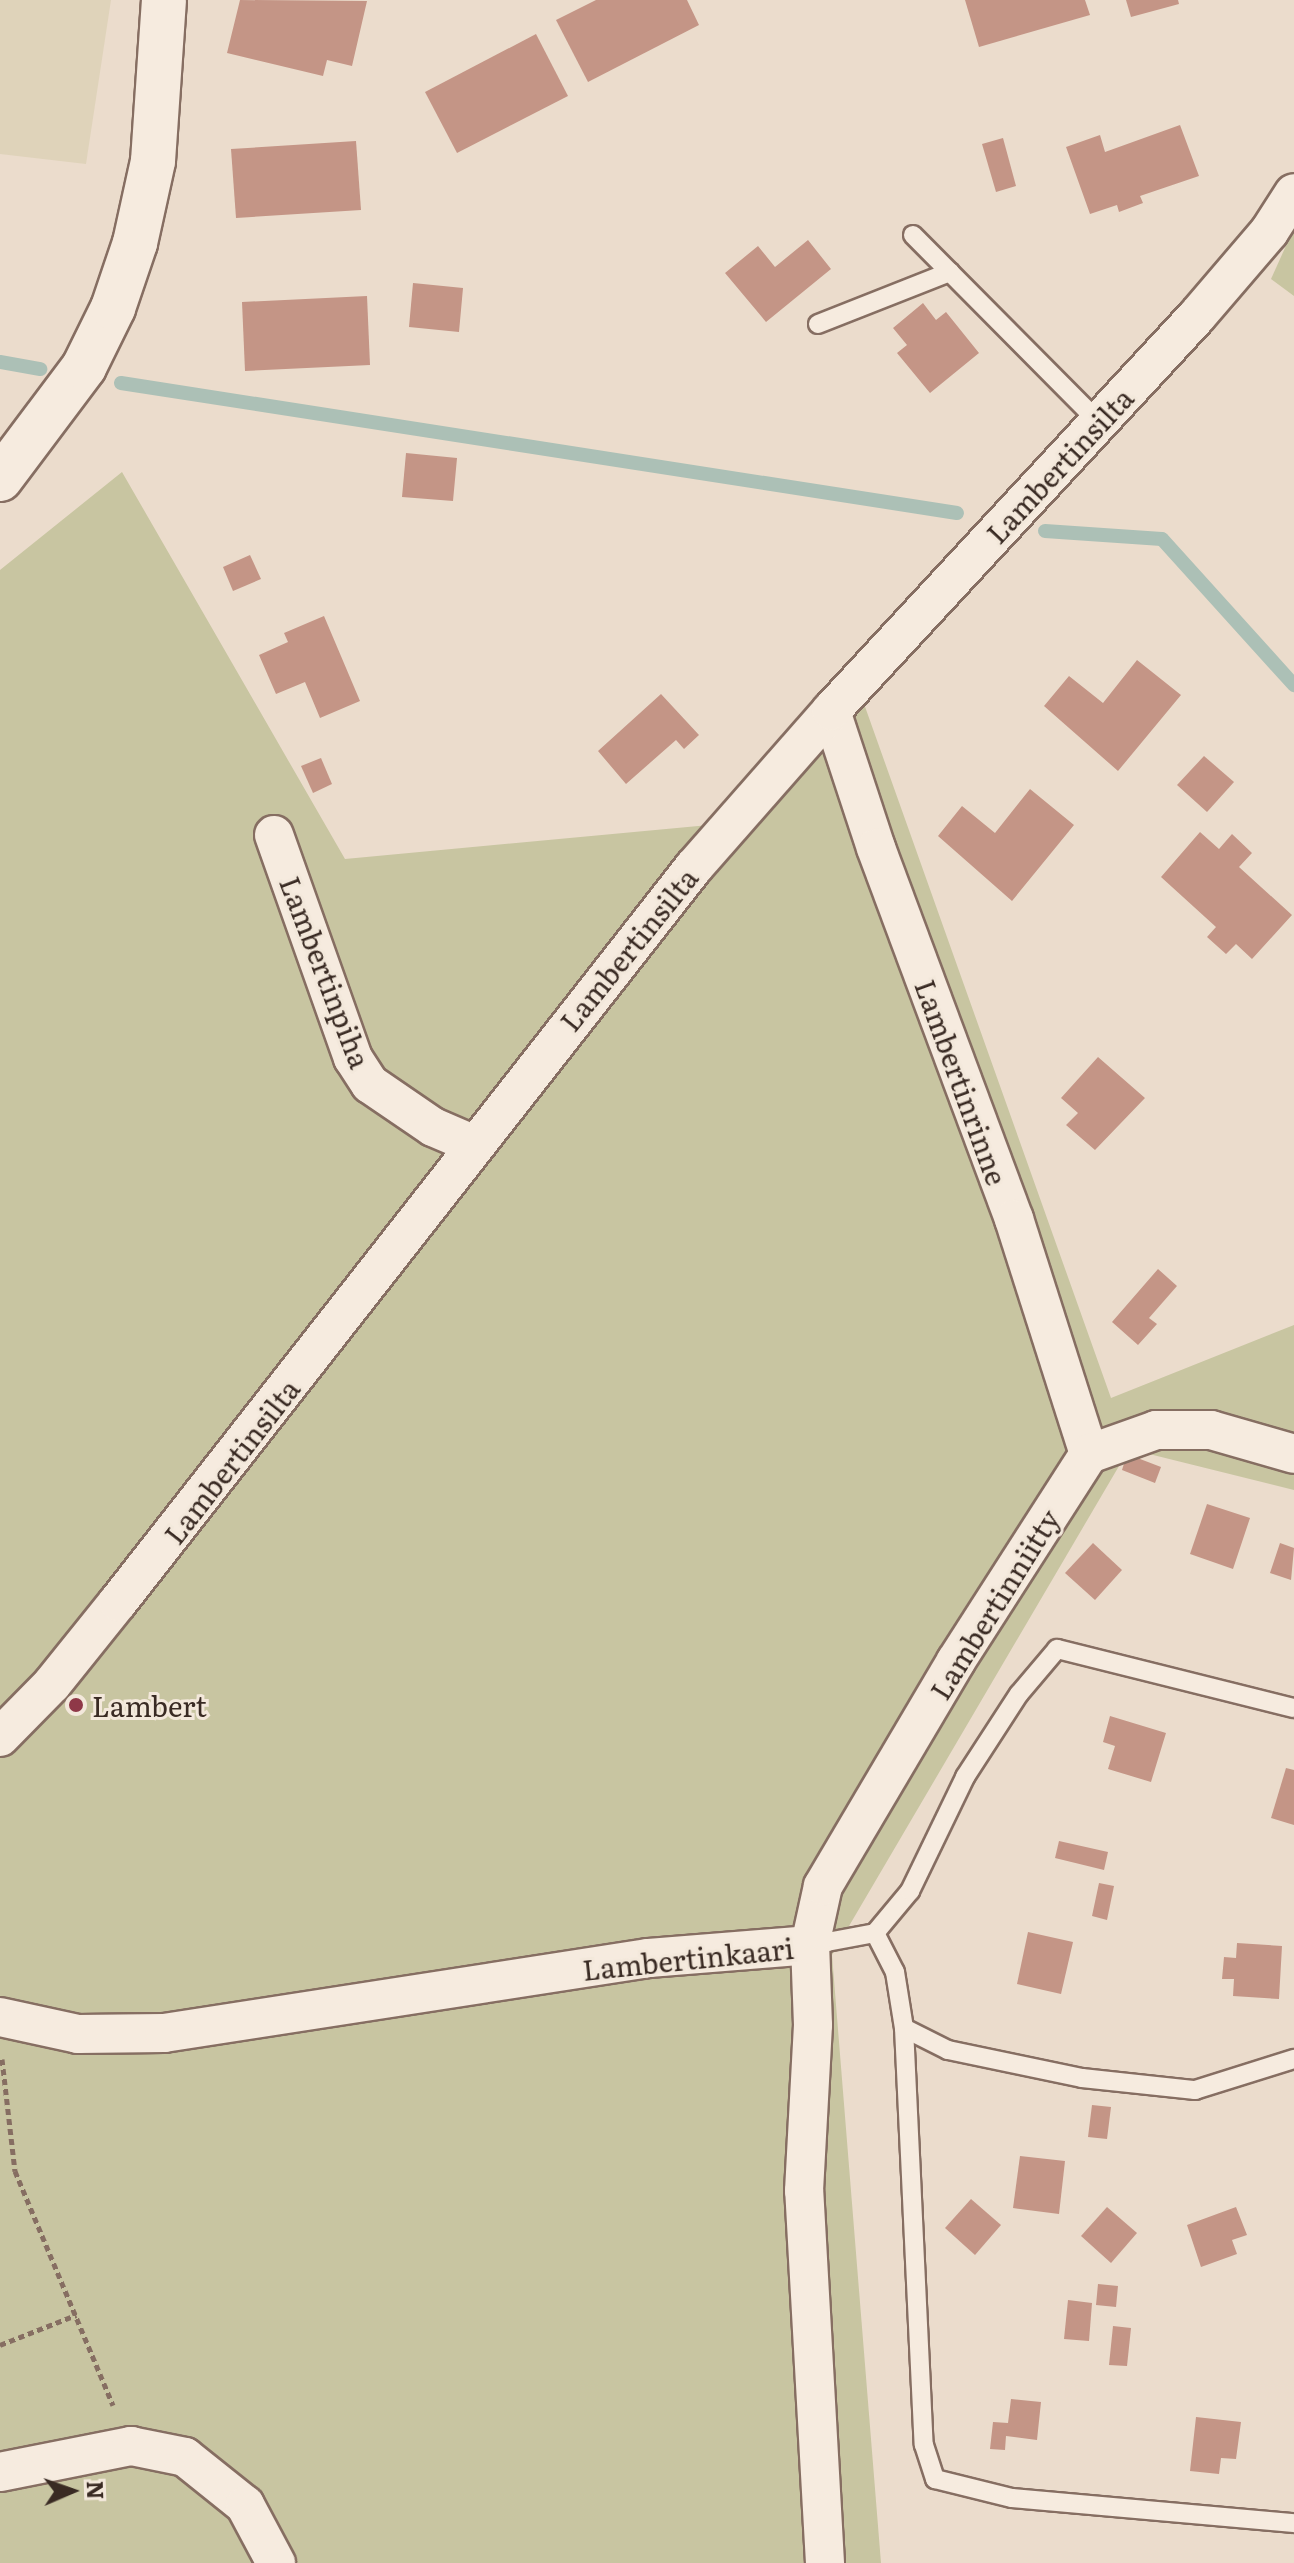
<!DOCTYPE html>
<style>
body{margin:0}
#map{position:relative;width:1294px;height:2563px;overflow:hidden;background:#ebdccc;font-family:Literata,serif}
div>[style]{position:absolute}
.farmland>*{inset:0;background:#dfd3ba}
.green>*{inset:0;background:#c8c5a1}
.stream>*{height:14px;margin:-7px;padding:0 7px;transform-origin:7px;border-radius:7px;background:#acc0b6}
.building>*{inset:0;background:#c49586}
.path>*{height:5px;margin-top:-2.5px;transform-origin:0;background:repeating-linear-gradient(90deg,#866e62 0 6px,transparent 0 10px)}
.roads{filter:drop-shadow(2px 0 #866e62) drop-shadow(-2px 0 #866e62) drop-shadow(0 2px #866e62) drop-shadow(0 -2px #866e62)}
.lane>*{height:18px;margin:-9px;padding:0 9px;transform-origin:9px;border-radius:9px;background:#f6ebdf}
.street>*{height:38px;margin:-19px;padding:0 19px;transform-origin:19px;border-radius:19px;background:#f6ebdf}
.secondary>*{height:44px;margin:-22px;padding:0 22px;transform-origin:22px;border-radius:22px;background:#f6ebdf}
.dots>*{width:22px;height:22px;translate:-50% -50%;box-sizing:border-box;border:4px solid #f3e8db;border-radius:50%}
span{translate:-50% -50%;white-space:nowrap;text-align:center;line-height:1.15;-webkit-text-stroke:6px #f3e8db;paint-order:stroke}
.street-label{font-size:28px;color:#392a23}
.poi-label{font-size:28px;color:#392a23}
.left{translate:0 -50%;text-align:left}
.north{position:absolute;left:32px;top:2451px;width:80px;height:80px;-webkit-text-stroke:6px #f3e8db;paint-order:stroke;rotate:88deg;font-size:22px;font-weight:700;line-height:32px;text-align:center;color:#392a23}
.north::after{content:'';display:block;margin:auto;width:28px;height:36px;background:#392a23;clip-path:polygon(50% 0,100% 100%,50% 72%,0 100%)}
</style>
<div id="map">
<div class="farmland">
<div style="clip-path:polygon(0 0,111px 0,86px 164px,0 154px)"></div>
</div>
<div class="green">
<div style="clip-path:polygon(1294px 228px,1294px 296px,1271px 279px)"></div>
<div style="clip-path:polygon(122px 472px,345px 859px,709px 825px,863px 701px,1111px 1398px,1294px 1325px,1294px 1490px,1129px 1449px,832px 1955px,881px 2563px,0 2563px,0 570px)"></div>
</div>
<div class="stream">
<div style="left:0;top:362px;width:41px;rotate:9.9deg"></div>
<div style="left:121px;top:383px;width:846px;rotate:8.84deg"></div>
<div style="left:1045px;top:531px;width:117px;rotate:3.9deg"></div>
<div style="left:1162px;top:539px;width:197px;rotate:47.9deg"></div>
</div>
<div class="building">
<div style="clip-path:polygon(240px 0,367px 1px,352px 66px,327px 60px,323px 76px,227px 53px)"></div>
<div style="clip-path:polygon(596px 0,687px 0,699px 25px,588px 82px,556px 20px)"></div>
<div style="clip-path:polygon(965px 0,1085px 0,1090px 15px,979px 47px)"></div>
<div style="clip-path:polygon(1126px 0,1178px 0,1179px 4px,1131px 17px)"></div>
<div style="clip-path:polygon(536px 34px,568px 96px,457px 153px,425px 92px)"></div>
<div style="clip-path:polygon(1180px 125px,1199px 176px,1140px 196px,1143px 203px,1119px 212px,1117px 205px,1090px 214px,1066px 147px,1100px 135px,1105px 152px)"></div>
<div style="clip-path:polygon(1003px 138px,1016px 186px,996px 192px,982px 144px)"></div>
<div style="clip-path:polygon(356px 141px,361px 210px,236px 218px,231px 149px)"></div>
<div style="clip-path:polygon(808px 240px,831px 269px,766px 322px,725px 273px,758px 246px,775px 267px)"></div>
<div style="clip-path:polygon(413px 283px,463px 288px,459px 332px,409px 327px)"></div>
<div style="clip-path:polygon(367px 296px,370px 365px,245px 371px,242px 302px)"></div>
<div style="clip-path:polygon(923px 303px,936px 320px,946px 312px,979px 353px,930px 393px,897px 353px,907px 345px,893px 328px)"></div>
<div style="clip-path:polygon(406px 453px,457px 458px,453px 501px,402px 497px)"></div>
<div style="clip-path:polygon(250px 555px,261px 579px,233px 591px,223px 567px)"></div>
<div style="clip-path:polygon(324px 616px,360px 701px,320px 718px,305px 682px,276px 694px,259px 655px,288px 642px,284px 633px)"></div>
<div style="clip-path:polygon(1137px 660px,1181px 695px,1118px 771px,1044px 706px,1069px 676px,1103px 703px)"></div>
<div style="clip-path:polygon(661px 694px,699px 735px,684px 749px,676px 740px,626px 784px,598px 751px)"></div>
<div style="clip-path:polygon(1204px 756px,1234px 782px,1207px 812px,1177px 785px)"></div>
<div style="clip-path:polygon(321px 758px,332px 784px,313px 793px,301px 766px)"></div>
<div style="clip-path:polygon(1030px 789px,1074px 825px,1012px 901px,938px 836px,962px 806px,995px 833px)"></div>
<div style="clip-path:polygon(1200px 832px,1219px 849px,1232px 834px,1252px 853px,1239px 867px,1292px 915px,1252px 959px,1236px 944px,1226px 954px,1207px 937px,1216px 927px,1161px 877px)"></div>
<div style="clip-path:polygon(1098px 1057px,1145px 1098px,1095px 1150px,1066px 1125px,1078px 1113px,1061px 1098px)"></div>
<div style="clip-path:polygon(1158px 1269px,1177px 1286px,1149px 1318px,1157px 1324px,1138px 1345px,1112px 1322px)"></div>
<div style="clip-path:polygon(1127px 1454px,1161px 1467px,1155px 1483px,1122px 1470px)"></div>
<div style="clip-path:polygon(1207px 1504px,1250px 1518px,1233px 1569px,1190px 1554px)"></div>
<div style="clip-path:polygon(1093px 1543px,1122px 1570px,1095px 1600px,1065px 1573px)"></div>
<div style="clip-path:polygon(1280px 1543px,1294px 1548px,1291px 1580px,1270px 1573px)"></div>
<div style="clip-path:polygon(1110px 1716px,1166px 1733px,1151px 1782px,1108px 1769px,1115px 1746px,1103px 1742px)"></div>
<div style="clip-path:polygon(1286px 1768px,1294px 1770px,1294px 1825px,1271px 1818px)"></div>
<div style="clip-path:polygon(1059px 1841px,1108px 1852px,1104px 1870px,1055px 1858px)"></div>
<div style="clip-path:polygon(1099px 1883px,1114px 1886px,1107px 1920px,1092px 1916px)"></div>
<div style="clip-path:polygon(1028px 1932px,1073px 1942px,1061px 1994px,1017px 1984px)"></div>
<div style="clip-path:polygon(1237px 1943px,1282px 1946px,1279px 1999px,1233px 1996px,1234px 1979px,1222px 1979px,1224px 1957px,1236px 1958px)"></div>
<div style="clip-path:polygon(1092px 2105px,1111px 2107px,1107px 2139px,1088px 2137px)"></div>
<div style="clip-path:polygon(1020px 2156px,1065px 2161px,1059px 2214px,1013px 2208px)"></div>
<div style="clip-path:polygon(971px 2199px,1001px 2225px,975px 2255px,945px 2228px)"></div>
<div style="clip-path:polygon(1107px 2207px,1137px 2233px,1111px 2263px,1081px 2236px)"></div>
<div style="clip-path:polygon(1236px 2207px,1247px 2235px,1232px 2240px,1237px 2254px,1201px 2267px,1187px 2225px)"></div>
<div style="clip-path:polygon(1098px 2284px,1118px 2286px,1116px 2307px,1096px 2305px)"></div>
<div style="clip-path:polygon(1068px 2300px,1092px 2303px,1089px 2341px,1064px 2339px)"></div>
<div style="clip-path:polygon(1113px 2326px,1131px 2328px,1127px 2366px,1109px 2365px)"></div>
<div style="clip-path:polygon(1011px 2399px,1041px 2402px,1037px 2440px,1006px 2436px,1005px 2450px,990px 2449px,993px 2422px,1008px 2423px)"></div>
<div style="clip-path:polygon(1196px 2417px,1241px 2422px,1236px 2459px,1221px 2458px,1219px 2474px,1190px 2471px)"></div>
</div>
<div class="path">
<div style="left:2px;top:2059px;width:113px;rotate:83.4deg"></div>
<div style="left:15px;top:2171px;width:254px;rotate:67.3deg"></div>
<div style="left:0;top:2345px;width:82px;rotate:-21.5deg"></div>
</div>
<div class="roads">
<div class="lane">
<div style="left:913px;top:235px;width:264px;rotate:45.2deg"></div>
<div style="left:818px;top:324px;width:142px;rotate:-21.5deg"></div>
<div style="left:815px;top:1929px;width:18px;rotate:47deg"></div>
<div style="left:827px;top:1942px;width:49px;rotate:-10.6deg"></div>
<div style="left:875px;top:1933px;width:55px;rotate:-50.2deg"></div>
<div style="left:910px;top:1891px;width:127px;rotate:-64.2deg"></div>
<div style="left:965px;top:1777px;width:99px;rotate:-57deg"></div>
<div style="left:1019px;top:1694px;width:59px;rotate:-49.8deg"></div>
<div style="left:1057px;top:1649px;width:244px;rotate:14deg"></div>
<div style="left:875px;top:1933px;width:44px;rotate:62.9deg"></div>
<div style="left:895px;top:1972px;width:57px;rotate:80.9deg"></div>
<div style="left:904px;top:2028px;width:49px;rotate:26.6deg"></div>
<div style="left:948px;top:2050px;width:137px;rotate:11.8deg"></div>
<div style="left:1082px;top:2078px;width:114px;rotate:6.1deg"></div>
<div style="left:1195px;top:2090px;width:104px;rotate:-17.4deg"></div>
<div style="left:904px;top:2028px;width:417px;rotate:87.3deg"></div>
<div style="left:924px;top:2445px;width:36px;rotate:72deg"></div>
<div style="left:935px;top:2479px;width:79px;rotate:13.9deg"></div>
<div style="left:1012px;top:2498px;width:283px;rotate:5.1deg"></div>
</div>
<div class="street">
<div style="left:831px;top:711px;width:144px;rotate:71.8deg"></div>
<div style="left:876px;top:848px;width:396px;rotate:69.6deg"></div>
<div style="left:1014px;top:1219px;width:247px;rotate:72.3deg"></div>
<div style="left:274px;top:835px;width:237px;rotate:70.5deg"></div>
<div style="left:353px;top:1058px;width:31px;rotate:57deg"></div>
<div style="left:370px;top:1084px;width:76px;rotate:34.3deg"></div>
<div style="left:433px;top:1127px;width:46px;rotate:23.2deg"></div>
<div style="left:0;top:1737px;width:74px;rotate:-45.5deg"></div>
<div style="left:52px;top:1684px;width:105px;rotate:-51.2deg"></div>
<div style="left:118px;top:1602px;width:934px;rotate:-51.92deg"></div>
<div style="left:694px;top:867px;width:208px;rotate:-48.7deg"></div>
<div style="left:831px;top:711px;width:538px;rotate:-47.18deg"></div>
<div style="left:1197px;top:316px;width:111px;rotate:-49.4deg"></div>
<div style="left:1269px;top:232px;width:46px;rotate:-57.3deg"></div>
<div style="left:0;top:2017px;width:80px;rotate:12.3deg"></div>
<div style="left:78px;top:2034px;width:86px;rotate:-0.7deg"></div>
<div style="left:164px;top:2033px;width:491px;rotate:-8.8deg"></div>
<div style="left:649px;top:1958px;width:162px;rotate:-4.6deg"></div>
<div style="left:0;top:2472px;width:134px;rotate:-11.2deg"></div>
<div style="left:131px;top:2446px;width:55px;rotate:11.5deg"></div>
<div style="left:185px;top:2457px;width:77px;rotate:38.7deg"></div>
<div style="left:245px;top:2505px;width:66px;rotate:61.9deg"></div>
<div style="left:825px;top:2563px;width:373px;rotate:-93.2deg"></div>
<div style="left:804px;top:2191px;width:166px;rotate:-86.9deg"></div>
<div style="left:813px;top:2025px;width:80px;rotate:-92.1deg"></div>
<div style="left:810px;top:1945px;width:60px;rotate:-77.6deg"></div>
<div style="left:823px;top:1886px;width:261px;rotate:-59.4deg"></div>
<div style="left:956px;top:1661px;width:246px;rotate:-57.3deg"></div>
<div style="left:1089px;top:1454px;width:71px;rotate:-19.7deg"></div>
<div style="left:1156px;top:1430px;width:55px"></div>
<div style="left:1211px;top:1430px;width:86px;rotate:16.1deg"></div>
</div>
<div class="secondary">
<div style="left:0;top:479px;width:140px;rotate:-53.1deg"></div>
<div style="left:84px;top:367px;width:66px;rotate:-63.8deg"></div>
<div style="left:113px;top:308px;width:69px;rotate:-71.3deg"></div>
<div style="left:135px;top:243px;width:84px;rotate:-77.6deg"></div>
<div style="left:153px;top:161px;width:161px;rotate:-86.1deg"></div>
</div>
</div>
<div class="dots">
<div style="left:76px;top:1705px;background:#8f3848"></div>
</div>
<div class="street-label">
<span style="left:1059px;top:465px;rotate:-47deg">Lambertinsilta</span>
<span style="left:628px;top:949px;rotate:-51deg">Lambertinsilta</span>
<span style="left:326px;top:972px;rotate:69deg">Lambertinpiha</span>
<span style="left:962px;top:1082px;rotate:70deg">Lambertinrinne</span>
<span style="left:231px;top:1461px;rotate:-52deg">Lambertinsilta</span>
<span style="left:994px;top:1604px;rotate:-58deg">Lambertinniitty</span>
<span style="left:688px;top:1958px;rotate:-6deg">Lambertinkaari</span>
</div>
<div class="poi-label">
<span class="left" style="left:92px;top:1705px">Lambert</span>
</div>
<div class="north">N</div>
</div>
